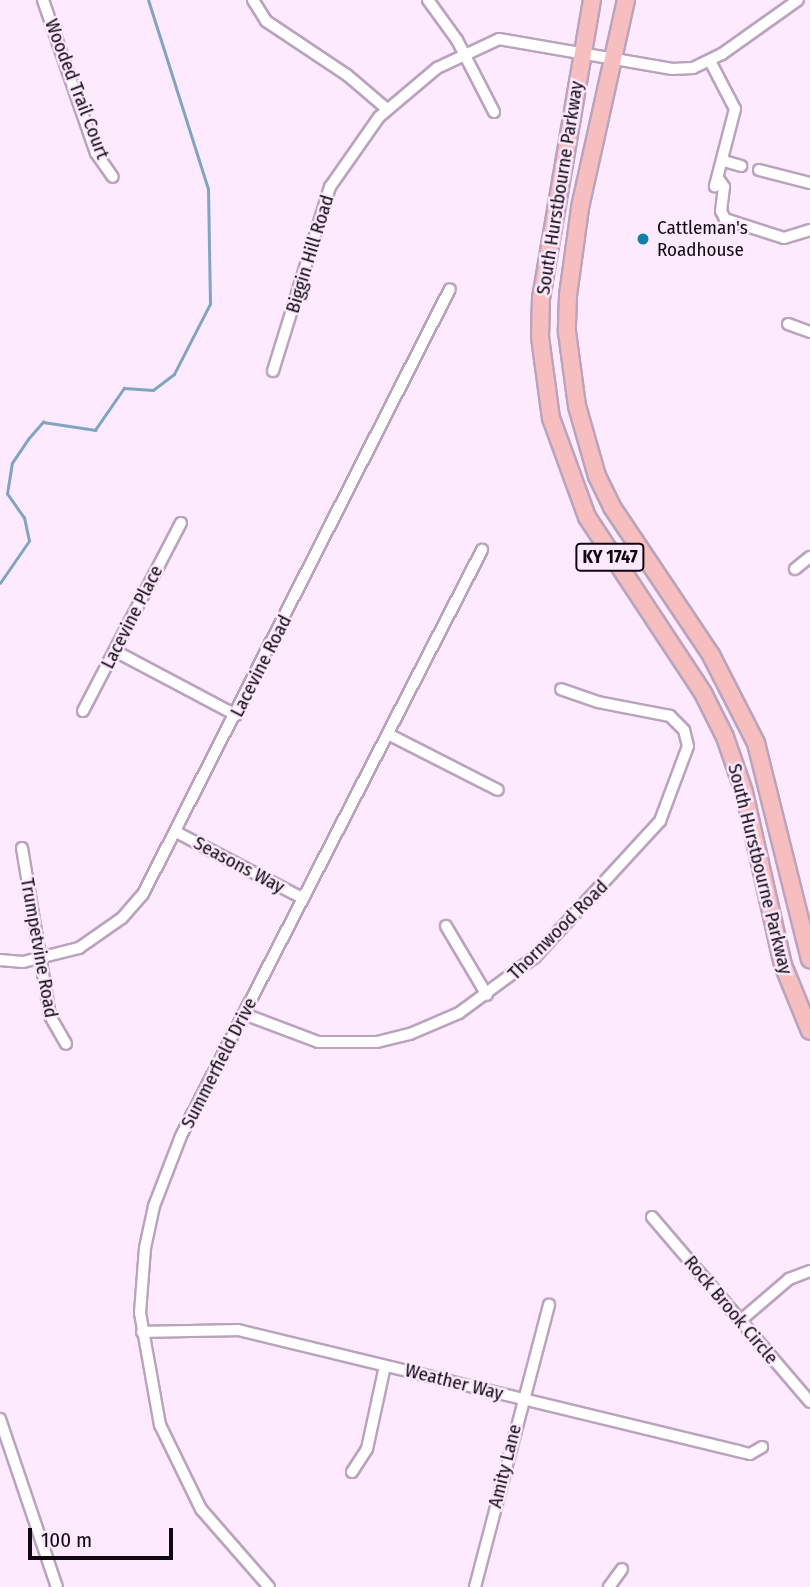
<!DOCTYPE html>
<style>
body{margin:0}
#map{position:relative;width:810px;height:1587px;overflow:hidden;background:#fdeaff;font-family:"Fira Sans Condensed",sans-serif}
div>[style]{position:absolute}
.stream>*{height:2.5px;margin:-1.25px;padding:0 1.25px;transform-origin:1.25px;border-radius:1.25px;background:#81a4c1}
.roads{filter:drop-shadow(2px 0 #baa4bd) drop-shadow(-2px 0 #baa4bd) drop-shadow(0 2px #baa4bd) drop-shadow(0 -2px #baa4bd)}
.minor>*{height:10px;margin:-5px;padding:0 5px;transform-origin:5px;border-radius:5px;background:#fff}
.primary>*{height:16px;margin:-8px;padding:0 8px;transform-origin:8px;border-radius:8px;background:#f7bebf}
.dots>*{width:19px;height:19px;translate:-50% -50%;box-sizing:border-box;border:4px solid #fdeaff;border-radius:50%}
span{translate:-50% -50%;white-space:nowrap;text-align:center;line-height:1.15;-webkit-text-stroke:5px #fdeaff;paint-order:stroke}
.shield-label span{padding:2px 5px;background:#fdeaff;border:2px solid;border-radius:5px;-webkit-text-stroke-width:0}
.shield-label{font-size:18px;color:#100911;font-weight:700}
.street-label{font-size:19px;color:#100911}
.poi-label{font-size:19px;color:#100911}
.left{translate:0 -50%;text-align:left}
.scale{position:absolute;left:28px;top:1528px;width:145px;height:32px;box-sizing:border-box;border:4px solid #100911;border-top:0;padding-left:9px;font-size:21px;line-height:24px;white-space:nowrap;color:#100911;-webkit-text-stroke:5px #fdeaff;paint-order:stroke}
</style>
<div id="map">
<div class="stream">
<div style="left:0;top:583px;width:51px;rotate:-55.4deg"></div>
<div style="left:29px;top:541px;width:24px;rotate:-102deg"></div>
<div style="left:24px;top:518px;width:29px;rotate:-125deg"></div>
<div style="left:7px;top:494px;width:31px;rotate:-81deg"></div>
<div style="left:12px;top:463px;width:29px;rotate:-56deg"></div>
<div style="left:28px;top:439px;width:23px;rotate:-49deg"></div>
<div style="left:43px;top:422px;width:53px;rotate:8.7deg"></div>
<div style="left:95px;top:430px;width:51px;rotate:-55.4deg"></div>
<div style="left:124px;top:388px;width:29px;rotate:4deg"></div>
<div style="left:153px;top:390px;width:26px;rotate:-37deg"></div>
<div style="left:174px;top:374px;width:79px;rotate:-62.8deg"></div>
<div style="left:210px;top:304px;width:115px;rotate:-91deg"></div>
<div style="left:208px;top:189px;width:198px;rotate:-107.6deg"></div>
</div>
<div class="roads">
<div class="minor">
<div style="left:43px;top:0;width:162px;rotate:70.9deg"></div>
<div style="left:96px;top:153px;width:29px;rotate:55deg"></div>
<div style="left:253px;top:0;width:25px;rotate:58deg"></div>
<div style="left:266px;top:21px;width:97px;rotate:33.7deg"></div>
<div style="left:347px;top:75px;width:52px;rotate:40.4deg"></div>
<div style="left:428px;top:0;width:49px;rotate:54.1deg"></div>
<div style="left:457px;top:40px;width:81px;rotate:62.8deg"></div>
<div style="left:710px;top:61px;width:54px;rotate:62.5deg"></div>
<div style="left:735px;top:109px;width:80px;rotate:104.6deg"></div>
<div style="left:724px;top:161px;width:18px;rotate:16deg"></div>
<div style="left:759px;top:170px;width:53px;rotate:14.3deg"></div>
<div style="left:718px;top:178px;width:11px;rotate:56deg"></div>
<div style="left:724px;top:187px;width:24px;rotate:97deg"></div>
<div style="left:721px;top:211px;width:9px;rotate:63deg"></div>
<div style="left:725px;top:219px;width:62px;rotate:17.9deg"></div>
<div style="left:784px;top:238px;width:27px;rotate:-17deg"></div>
<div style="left:788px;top:324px;width:23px;rotate:20deg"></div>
<div style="left:273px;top:371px;width:193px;rotate:-72.8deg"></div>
<div style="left:330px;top:187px;width:85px;rotate:-55deg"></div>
<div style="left:379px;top:117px;width:76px;rotate:-40.2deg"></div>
<div style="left:437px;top:68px;width:68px;rotate:-25.1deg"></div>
<div style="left:499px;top:39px;width:176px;rotate:9.8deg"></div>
<div style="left:672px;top:69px;width:21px;rotate:-3deg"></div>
<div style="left:693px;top:68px;width:32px;rotate:-26deg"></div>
<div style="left:722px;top:54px;width:93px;rotate:-35.4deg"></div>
<div style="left:795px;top:569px;width:19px;rotate:-39deg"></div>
<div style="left:115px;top:651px;width:137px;rotate:27.9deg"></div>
<div style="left:83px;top:711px;width:212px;rotate:-62.5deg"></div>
<div style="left:388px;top:734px;width:123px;rotate:27deg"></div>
<div style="left:176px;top:832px;width:142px;rotate:27.6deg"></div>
<div style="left:22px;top:848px;width:170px;rotate:80.5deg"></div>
<div style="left:50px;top:1016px;width:32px;rotate:60deg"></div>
<div style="left:446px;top:926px;width:80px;rotate:59.3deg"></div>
<div style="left:0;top:960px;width:23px;rotate:5deg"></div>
<div style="left:23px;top:962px;width:58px;rotate:-14deg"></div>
<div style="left:79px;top:948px;width:52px;rotate:-34.9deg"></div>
<div style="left:122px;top:918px;width:32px;rotate:-49deg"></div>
<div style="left:143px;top:894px;width:678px;rotate:-63.1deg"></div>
<div style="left:244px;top:1014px;width:79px;rotate:20.7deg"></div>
<div style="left:318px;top:1042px;width:59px"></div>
<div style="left:377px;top:1042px;width:34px;rotate:-14deg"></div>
<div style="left:410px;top:1034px;width:53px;rotate:-23.2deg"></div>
<div style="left:459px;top:1013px;width:94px;rotate:-36.4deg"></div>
<div style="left:535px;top:957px;width:185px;rotate:-47.4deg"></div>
<div style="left:660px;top:821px;width:80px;rotate:-69.5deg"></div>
<div style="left:688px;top:746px;width:16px;rotate:-104deg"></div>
<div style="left:684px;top:730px;width:20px;rotate:-135deg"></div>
<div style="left:670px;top:716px;width:73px;rotate:-169deg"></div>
<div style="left:598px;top:702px;width:39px;rotate:-161deg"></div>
<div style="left:652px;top:1217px;width:243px;rotate:49.5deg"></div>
<div style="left:740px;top:1321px;width:65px;rotate:-40.6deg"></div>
<div style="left:789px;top:1279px;width:22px;rotate:-21deg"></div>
<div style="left:142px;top:1332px;width:96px;rotate:-1.2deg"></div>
<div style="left:238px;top:1330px;width:527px;rotate:13.61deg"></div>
<div style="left:750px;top:1454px;width:14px;rotate:-30deg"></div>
<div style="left:0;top:1419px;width:177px;rotate:71.3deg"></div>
<div style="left:352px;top:1472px;width:27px;rotate:-57deg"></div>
<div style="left:367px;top:1449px;width:85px;rotate:-77.8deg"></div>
<div style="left:269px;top:1587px;width:103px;rotate:-131.1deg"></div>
<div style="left:201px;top:1509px;width:93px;rotate:-116deg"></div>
<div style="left:160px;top:1425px;width:114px;rotate:-100.1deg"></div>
<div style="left:140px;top:1313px;width:65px;rotate:-85.6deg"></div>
<div style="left:145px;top:1248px;width:43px;rotate:-77.9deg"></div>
<div style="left:154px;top:1206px;width:75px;rotate:-68.9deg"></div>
<div style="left:181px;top:1136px;width:659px;rotate:-62.81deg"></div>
<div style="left:475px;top:1587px;width:292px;rotate:-75.3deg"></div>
<div style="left:609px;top:1587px;width:22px;rotate:-54deg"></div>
</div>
<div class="primary">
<div style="left:592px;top:0;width:301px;rotate:99.7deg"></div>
<div style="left:541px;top:297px;width:40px;rotate:91.4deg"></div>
<div style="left:540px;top:337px;width:82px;rotate:82.3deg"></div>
<div style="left:551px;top:418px;width:105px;rotate:70deg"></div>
<div style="left:587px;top:517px;width:211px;rotate:56.6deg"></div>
<div style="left:703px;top:693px;width:49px;rotate:63.4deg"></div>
<div style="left:725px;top:737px;width:58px;rotate:70.9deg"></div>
<div style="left:744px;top:792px;width:177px;rotate:77.3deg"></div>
<div style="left:783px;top:965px;width:71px;rotate:67.8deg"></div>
<div style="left:626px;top:0;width:213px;rotate:102.5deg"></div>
<div style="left:580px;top:208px;width:89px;rotate:97.8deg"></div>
<div style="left:568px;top:296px;width:36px;rotate:92deg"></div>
<div style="left:567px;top:332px;width:75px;rotate:82.3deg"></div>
<div style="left:577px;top:406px;width:73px;rotate:74.1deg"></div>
<div style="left:597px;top:476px;width:34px;rotate:64deg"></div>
<div style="left:612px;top:507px;width:178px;rotate:56.2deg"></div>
<div style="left:711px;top:655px;width:99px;rotate:62.9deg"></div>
<div style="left:756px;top:743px;width:223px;rotate:76deg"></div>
</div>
</div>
<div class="dots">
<div style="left:643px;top:239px;background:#0e80a7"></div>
</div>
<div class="shield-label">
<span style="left:610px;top:557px">KY 1747</span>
</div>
<div class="street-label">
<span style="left:77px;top:89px;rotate:69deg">Wooded Trail Court</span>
<span style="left:560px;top:188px;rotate:-81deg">South Hurstbourne Parkway</span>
<span style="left:310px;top:254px;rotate:-73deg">Biggin Hill Road</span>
<span style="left:132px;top:617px;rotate:-63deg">Lacevine Place</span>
<span style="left:261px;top:666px;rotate:-63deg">Lacevine Road</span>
<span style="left:239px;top:865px;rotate:28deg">Seasons Way</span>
<span style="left:760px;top:869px;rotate:76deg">South Hurstbourne Parkway</span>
<span style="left:558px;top:930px;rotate:-45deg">Thornwood Road</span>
<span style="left:39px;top:948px;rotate:80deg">Trumpetvine Road</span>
<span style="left:219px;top:1063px;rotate:-63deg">Summerfield Drive</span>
<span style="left:731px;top:1310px;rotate:50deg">Rock Brook Circle</span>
<span style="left:454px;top:1382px;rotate:14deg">Weather Way</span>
<span style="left:505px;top:1466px;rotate:-76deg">Amity Lane</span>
</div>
<div class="poi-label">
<span class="left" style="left:657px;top:239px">Cattleman's<br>Roadhouse</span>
</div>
<div class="scale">100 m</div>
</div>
